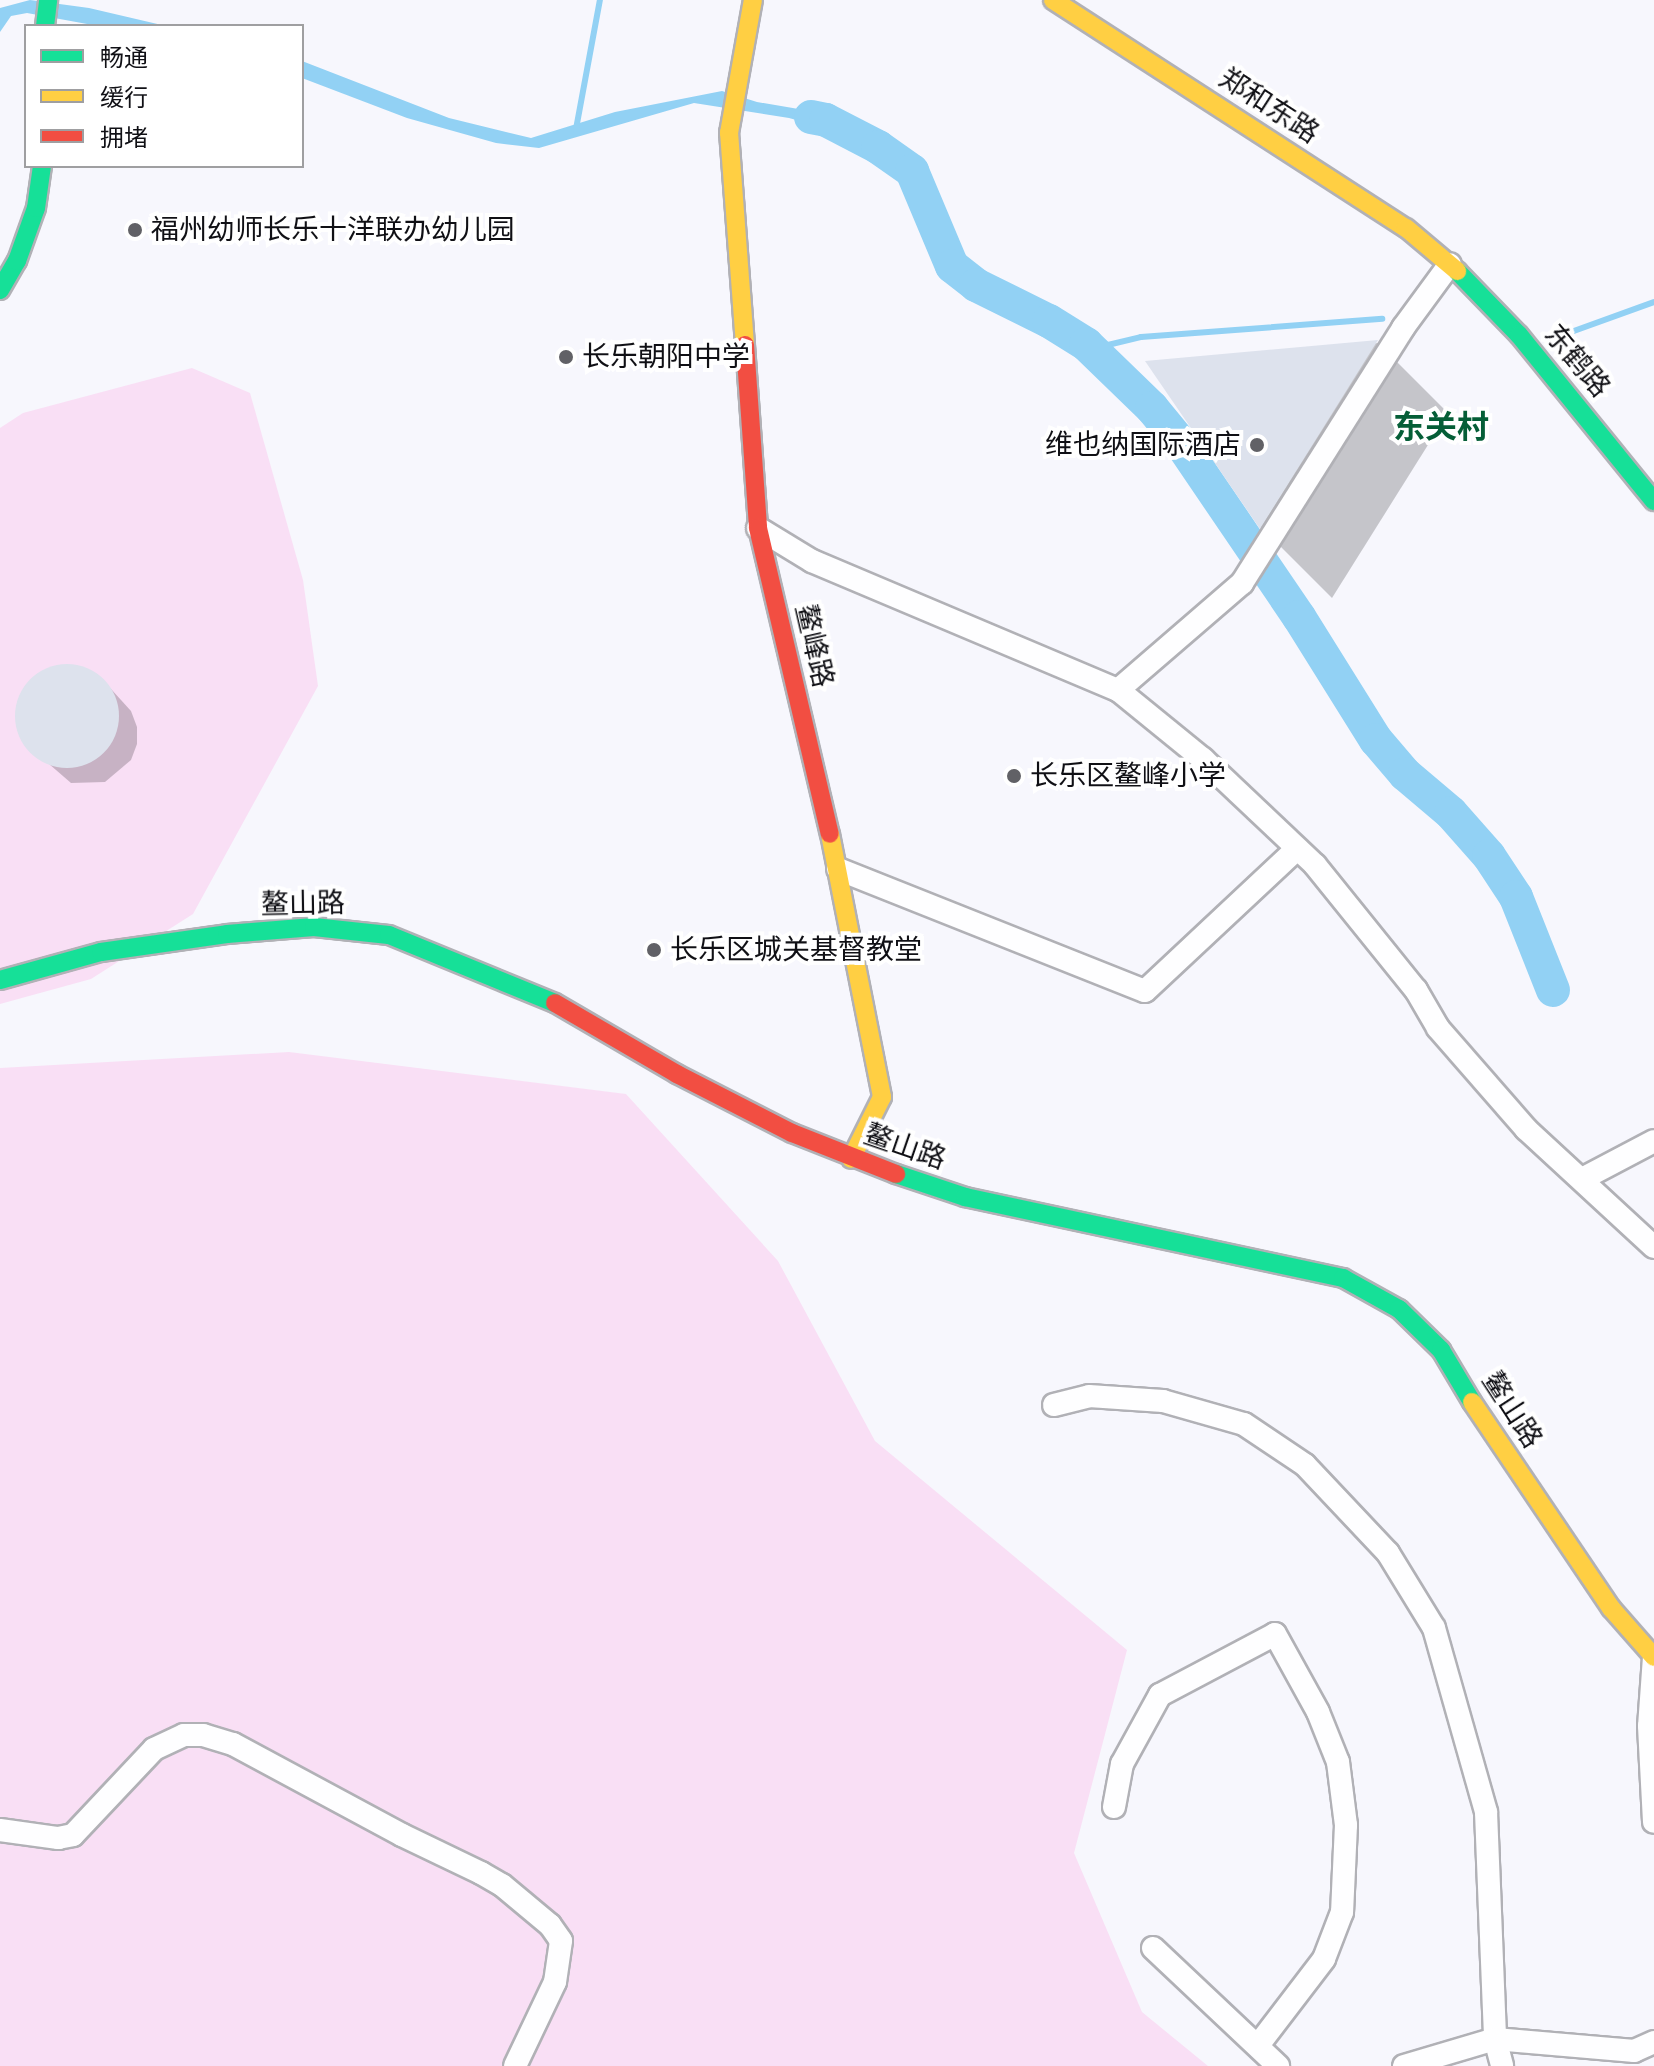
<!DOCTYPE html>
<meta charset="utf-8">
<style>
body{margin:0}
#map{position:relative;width:1654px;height:2066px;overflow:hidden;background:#f7f7fd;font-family:Jost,"Noto Sans SC",sans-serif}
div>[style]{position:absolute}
.green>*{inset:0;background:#f9dff5}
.water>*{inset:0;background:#92d1f4}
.shadow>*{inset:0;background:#0003}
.stream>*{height:6px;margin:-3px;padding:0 3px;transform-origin:3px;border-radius:3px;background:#92d1f4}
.river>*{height:34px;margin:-17px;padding:0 17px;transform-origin:17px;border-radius:17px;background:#92d1f4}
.building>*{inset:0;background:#dde2ed}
.round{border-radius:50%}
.roads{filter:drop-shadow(2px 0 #b1b1b6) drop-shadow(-2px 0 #b1b1b6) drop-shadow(0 2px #b1b1b6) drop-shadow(0 -2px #b1b1b6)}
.street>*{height:22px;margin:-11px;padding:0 11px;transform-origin:11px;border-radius:11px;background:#fefeff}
.fast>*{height:18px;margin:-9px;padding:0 9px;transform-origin:9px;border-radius:9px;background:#16e098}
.slow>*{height:18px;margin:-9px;padding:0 9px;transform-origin:9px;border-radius:9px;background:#ffcf43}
.jam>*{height:18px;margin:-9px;padding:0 9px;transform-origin:9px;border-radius:9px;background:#f24e42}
.dots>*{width:22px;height:22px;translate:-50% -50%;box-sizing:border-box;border:4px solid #fff;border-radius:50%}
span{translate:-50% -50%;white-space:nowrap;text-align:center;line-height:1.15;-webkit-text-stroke:8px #fff;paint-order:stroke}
.street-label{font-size:28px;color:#101015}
.poi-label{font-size:28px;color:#101015}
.left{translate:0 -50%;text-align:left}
.right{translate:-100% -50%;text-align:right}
.quarter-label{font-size:32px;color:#055e37;font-weight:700}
.legend{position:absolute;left:24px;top:24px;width:280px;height:144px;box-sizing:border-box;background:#fff;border:2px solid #9f9fa1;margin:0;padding:10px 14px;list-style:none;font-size:24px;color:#101015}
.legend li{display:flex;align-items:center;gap:16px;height:40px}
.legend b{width:40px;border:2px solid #9f9fa1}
</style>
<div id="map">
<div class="green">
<div style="clip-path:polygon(192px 368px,250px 393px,303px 580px,318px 686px,193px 914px,91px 979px,0 1004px,0 428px,23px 413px)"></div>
<div style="clip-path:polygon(289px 1052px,626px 1094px,778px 1261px,875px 1441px,1127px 1650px,1074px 1853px,1142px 2012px,1208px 2066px,0 2066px,0 1068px)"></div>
</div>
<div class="water">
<div style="clip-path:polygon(30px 0,89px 8px,166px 26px,98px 26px,27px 13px,11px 16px,0 32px,0 8px)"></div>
<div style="clip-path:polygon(302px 61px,449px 118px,531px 138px,615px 112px,722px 91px,757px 102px,822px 113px,871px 129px,850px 135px,789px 118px,694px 103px,539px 148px,496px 143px,407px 118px,302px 78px)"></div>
</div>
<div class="shadow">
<div style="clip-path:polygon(1378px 343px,1448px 413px,1332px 598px,1261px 527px,1148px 363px)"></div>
<div style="clip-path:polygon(70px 666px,101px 678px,131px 711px,137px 727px,137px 744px,131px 760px,105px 782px,71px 783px,26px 744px,19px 730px,20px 699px,40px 674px)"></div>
</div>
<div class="stream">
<div style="left:576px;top:129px;width:131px;rotate:-79.5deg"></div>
<div style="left:1571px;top:332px;width:88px;rotate:-19.9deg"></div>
<div style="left:1091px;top:349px;width:51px;rotate:-13.5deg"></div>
<div style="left:1141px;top:337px;width:242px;rotate:-4.3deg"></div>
</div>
<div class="river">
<div style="left:811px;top:117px;width:15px;rotate:11deg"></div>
<div style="left:826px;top:120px;width:59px;rotate:27.4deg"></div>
<div style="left:878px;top:147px;width:42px;rotate:35.2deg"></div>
<div style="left:912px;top:171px;width:103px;rotate:67.2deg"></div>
<div style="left:952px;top:266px;width:31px;rotate:38deg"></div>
<div style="left:976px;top:285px;width:81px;rotate:26.3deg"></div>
<div style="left:1049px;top:321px;width:44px;rotate:31.9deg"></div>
<div style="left:1086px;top:344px;width:92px;rotate:44.1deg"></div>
<div style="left:1152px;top:408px;width:44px;rotate:50.5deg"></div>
<div style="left:1180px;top:442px;width:212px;rotate:55.8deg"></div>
<div style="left:1299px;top:617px;width:145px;rotate:58deg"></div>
<div style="left:1376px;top:740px;width:45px;rotate:49.5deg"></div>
<div style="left:1405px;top:774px;width:60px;rotate:40.3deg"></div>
<div style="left:1451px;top:813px;width:57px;rotate:48.5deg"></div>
<div style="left:1489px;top:856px;width:49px;rotate:56.6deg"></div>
<div style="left:1516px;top:897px;width:100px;rotate:68.3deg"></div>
</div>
<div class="building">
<div style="clip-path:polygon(1378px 340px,1260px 529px,1145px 361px)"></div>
<div class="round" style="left:15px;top:664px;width:104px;height:104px"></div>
</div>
<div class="roads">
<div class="street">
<div style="left:758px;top:528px;width:63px;rotate:31.4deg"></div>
<div style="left:812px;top:561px;width:332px;rotate:22.9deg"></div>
<div style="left:1118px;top:690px;width:164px;rotate:-40.8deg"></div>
<div style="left:1242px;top:583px;width:302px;rotate:-57.7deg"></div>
<div style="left:1403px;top:328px;width:79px;rotate:-53.7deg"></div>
<div style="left:1118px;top:690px;width:109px;rotate:39.1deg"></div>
<div style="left:1203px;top:759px;width:154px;rotate:43.4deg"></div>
<div style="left:1315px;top:865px;width:161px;rotate:51.1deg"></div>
<div style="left:1416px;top:990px;width:44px;rotate:59.9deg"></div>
<div style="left:1438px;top:1028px;width:134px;rotate:48.9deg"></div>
<div style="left:1526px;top:1129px;width:174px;rotate:42.7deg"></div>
<div style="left:838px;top:869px;width:330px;rotate:21.7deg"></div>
<div style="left:1145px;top:991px;width:208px;rotate:-43.1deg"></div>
<div style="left:1582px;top:1179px;width:81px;rotate:-27.8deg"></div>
<div style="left:1054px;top:1405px;width:36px;rotate:-14deg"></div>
<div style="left:1089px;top:1396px;width:74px;rotate:3.9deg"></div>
<div style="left:1163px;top:1401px;width:84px;rotate:15.9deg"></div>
<div style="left:1244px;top:1424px;width:73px;rotate:33.9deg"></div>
<div style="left:1305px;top:1465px;width:121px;rotate:46.7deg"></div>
<div style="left:1388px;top:1553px;width:88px;rotate:58.5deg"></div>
<div style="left:1434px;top:1628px;width:191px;rotate:74.2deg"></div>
<div style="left:1486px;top:1812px;width:227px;rotate:87.7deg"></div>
<div style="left:1495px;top:2039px;width:28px;rotate:75deg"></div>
<div style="left:1654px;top:1657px;width:69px;rotate:94.1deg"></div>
<div style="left:1649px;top:1726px;width:96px;rotate:87deg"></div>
<div style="left:1114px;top:1807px;width:44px;rotate:-79.5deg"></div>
<div style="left:1122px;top:1764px;width:79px;rotate:-61.2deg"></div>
<div style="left:1160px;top:1695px;width:130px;rotate:-27.9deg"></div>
<div style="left:1275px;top:1634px;width:89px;rotate:61.1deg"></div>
<div style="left:1318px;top:1712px;width:54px;rotate:68.2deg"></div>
<div style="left:1338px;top:1762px;width:64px;rotate:82.8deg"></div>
<div style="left:1346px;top:1825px;width:87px;rotate:92.6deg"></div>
<div style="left:1342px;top:1912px;width:50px;rotate:111deg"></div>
<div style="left:1324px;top:1959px;width:107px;rotate:127.4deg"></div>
<div style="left:0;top:1830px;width:59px;rotate:7.9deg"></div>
<div style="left:58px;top:1838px;width:15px;rotate:-11deg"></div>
<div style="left:73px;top:1835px;width:118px;rotate:-46.7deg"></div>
<div style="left:154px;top:1749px;width:33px;rotate:-25deg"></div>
<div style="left:184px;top:1735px;width:19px"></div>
<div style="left:203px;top:1735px;width:31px;rotate:17deg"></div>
<div style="left:233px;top:1744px;width:192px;rotate:28.3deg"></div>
<div style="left:402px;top:1835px;width:88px;rotate:25.7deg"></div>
<div style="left:481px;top:1873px;width:24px;rotate:30deg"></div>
<div style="left:502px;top:1885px;width:62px;rotate:39.8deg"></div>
<div style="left:550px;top:1925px;width:19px;rotate:55deg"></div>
<div style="left:561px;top:1941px;width:41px;rotate:98.3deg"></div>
<div style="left:555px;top:1982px;width:93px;rotate:115.5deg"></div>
<div style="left:1153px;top:1948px;width:172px;rotate:43.3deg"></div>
<div style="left:1404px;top:2066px;width:95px;rotate:-16.5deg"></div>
<div style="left:1495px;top:2039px;width:140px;rotate:4.9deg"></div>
<div style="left:1634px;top:2051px;width:22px;rotate:-24deg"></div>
</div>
<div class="fast">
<div style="left:45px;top:26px;width:26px;rotate:-83deg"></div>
<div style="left:1457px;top:271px;width:89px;rotate:45.9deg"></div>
<div style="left:1519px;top:335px;width:214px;rotate:50.9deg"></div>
<div style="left:0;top:290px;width:34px;rotate:-60deg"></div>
<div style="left:17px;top:261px;width:56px;rotate:-70.3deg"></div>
<div style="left:36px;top:208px;width:42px;rotate:-81.9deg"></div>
<div style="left:0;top:980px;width:105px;rotate:-15.5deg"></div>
<div style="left:101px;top:952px;width:127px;rotate:-8.1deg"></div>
<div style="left:227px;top:934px;width:87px;rotate:-4.6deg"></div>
<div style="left:314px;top:927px;width:75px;rotate:6.1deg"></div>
<div style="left:389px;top:935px;width:179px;rotate:22.3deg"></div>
<div style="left:896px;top:1174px;width:73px;rotate:18.4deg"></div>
<div style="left:965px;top:1197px;width:387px;rotate:12.1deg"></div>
<div style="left:1343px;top:1278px;width:64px;rotate:29deg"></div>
<div style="left:1399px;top:1309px;width:59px;rotate:44.3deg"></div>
<div style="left:1441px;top:1350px;width:61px;rotate:59.2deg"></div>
</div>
<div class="slow">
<div style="left:1053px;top:0;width:420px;rotate:32.9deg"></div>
<div style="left:1406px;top:228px;width:67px;rotate:40.1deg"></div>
<div style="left:745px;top:345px;width:213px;rotate:-94.3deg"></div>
<div style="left:729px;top:133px;width:135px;rotate:-79.8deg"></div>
<div style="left:830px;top:834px;width:268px;rotate:78.8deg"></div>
<div style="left:882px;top:1097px;width:69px;rotate:116.6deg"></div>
<div style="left:1472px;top:1402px;width:249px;rotate:56deg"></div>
<div style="left:1611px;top:1608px;width:65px;rotate:48.7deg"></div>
</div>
<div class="jam">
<div style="left:745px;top:345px;width:183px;rotate:85.9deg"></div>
<div style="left:758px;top:528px;width:314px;rotate:76.8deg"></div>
<div style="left:555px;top:1003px;width:141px;rotate:30.2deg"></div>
<div style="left:677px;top:1074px;width:129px;rotate:27.2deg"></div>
<div style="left:792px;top:1133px;width:112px;rotate:21.5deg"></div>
</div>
</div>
<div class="dots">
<div style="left:135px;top:230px;background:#616166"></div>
<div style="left:566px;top:357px;background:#616166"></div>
<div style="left:1257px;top:445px;background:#616166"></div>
<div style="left:1014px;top:776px;background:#616166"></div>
<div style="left:654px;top:950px;background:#616166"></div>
</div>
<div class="street-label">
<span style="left:1269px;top:106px;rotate:33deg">郑和东路</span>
<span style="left:1577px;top:361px;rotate:50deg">东鹤路</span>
<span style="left:814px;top:646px;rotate:77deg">鳌峰路</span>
<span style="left:303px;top:904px;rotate:-1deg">鳌山路</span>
<span style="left:905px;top:1147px;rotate:19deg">鳌山路</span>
<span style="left:1512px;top:1410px;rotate:57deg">鳌山路</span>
</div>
<div class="poi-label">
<span class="left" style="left:151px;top:230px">福州幼师长乐十洋联办幼儿园</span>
<span class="left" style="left:582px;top:357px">长乐朝阳中学</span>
<span class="right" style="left:1241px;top:445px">维也纳国际酒店</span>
<span class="left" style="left:1030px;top:776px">长乐区鳌峰小学</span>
<span class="left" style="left:670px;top:950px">长乐区城关基督教堂</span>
</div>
<div class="quarter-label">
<span style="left:1441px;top:427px">东关村</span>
</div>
<ul class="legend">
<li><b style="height:10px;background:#16e098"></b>畅通</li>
<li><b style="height:10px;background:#ffcf43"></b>缓行</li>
<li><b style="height:10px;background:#f24e42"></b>拥堵</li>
</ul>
</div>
